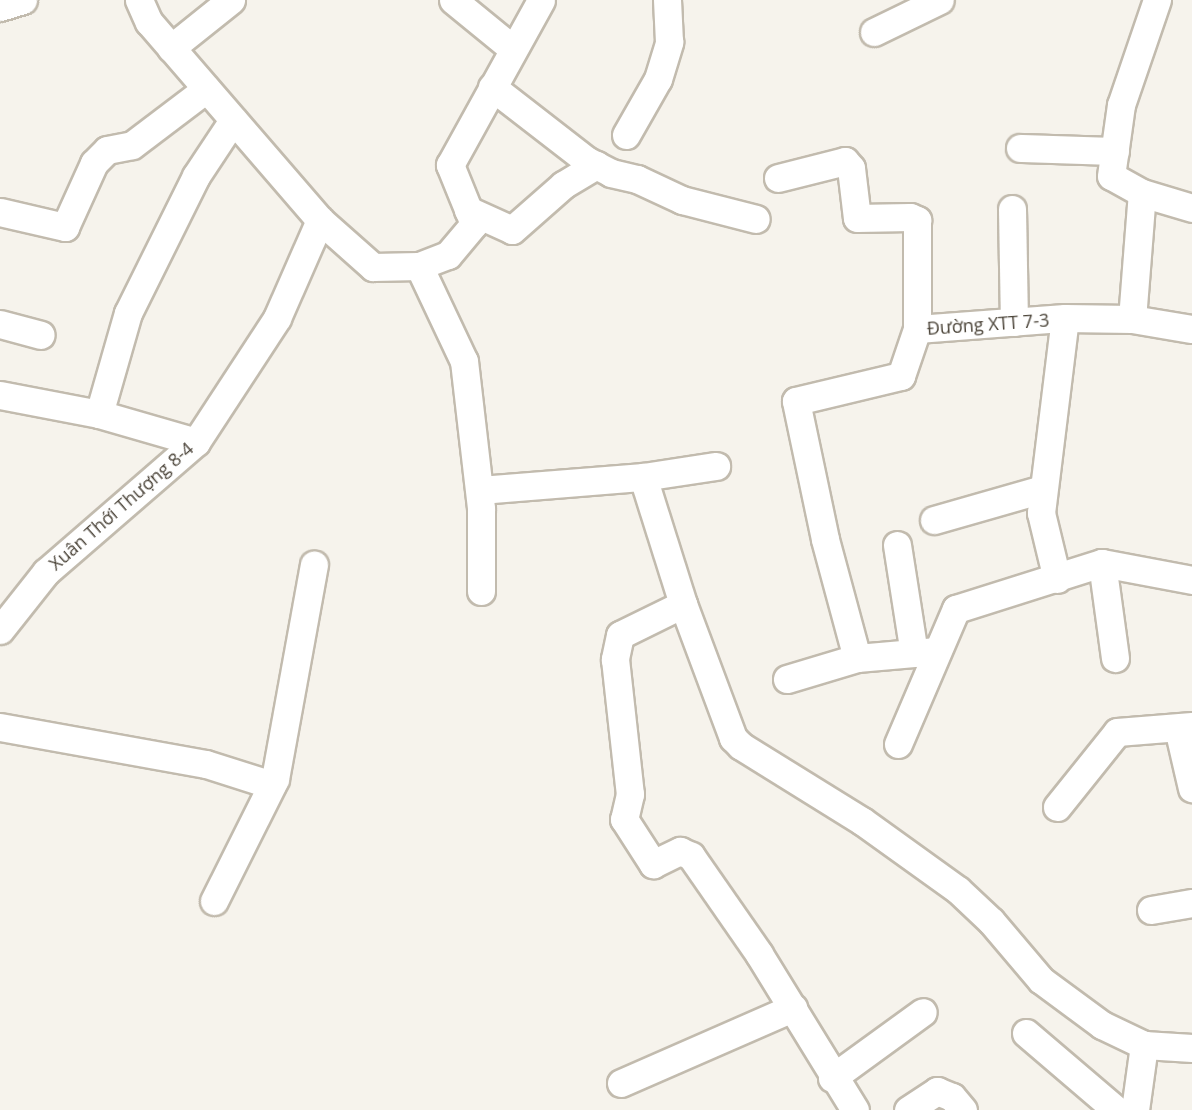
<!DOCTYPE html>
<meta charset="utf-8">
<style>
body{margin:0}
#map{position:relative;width:1192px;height:1110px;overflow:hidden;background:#f6f3ec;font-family:"Open Sans",sans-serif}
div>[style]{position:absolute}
.roads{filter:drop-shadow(2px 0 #c2bbae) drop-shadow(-2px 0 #c2bbae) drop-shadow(0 2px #c2bbae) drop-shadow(0 -2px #c2bbae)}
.minor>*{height:27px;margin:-13.5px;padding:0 13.5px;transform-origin:13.5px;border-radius:13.5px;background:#fff}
span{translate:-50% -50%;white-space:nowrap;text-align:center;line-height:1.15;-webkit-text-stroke:4.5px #fff;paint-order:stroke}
.street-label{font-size:18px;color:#4b4439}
</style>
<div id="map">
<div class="roads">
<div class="minor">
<div style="left:139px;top:0;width:24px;rotate:66deg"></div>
<div style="left:149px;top:22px;width:262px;rotate:49.2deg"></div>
<div style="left:320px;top:220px;width:71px;rotate:41.6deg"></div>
<div style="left:373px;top:267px;width:46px;rotate:-1.2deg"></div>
<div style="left:419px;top:266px;width:31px;rotate:-21deg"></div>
<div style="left:448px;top:255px;width:40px;rotate:-50deg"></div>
<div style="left:474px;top:224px;width:64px;rotate:-112.1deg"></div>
<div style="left:450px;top:165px;width:188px;rotate:-61.1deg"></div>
<div style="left:453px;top:0;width:77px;rotate:39.2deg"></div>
<div style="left:0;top:7px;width:24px;rotate:-17deg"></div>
<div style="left:874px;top:32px;width:73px;rotate:-25.9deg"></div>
<div style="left:171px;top:48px;width:77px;rotate:-38.7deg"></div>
<div style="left:492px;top:87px;width:119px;rotate:37.8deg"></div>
<div style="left:586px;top:160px;width:28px;rotate:27deg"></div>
<div style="left:611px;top:173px;width:27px;rotate:13deg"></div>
<div style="left:637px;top:179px;width:50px;rotate:25deg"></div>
<div style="left:682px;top:200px;width:76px;rotate:14.4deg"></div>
<div style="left:626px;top:135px;width:64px;rotate:-60.3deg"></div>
<div style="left:658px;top:79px;width:39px;rotate:-73deg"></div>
<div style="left:669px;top:42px;width:42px;rotate:-92.7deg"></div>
<div style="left:1020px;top:148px;width:95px;rotate:1.8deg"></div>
<div style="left:778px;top:178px;width:69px;rotate:-14.2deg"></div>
<div style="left:845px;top:161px;width:9px;rotate:49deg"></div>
<div style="left:851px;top:168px;width:50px;rotate:83.2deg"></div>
<div style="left:857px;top:218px;width:53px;rotate:-1.1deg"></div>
<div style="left:910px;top:217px;width:8px;rotate:23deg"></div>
<div style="left:917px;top:220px;width:109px;rotate:90deg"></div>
<div style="left:1142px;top:193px;width:52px;rotate:16.7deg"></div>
<div style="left:1012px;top:209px;width:113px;rotate:89deg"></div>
<div style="left:468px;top:210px;width:48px;rotate:24.4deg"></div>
<div style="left:512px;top:230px;width:68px;rotate:-41.4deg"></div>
<div style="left:563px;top:185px;width:39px;rotate:-31deg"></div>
<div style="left:0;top:212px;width:67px;rotate:13deg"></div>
<div style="left:65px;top:227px;width:70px;rotate:-65.6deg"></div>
<div style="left:94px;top:163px;width:18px;rotate:-45deg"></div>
<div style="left:107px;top:150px;width:25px;rotate:-11deg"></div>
<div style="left:132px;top:145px;width:93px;rotate:-37.1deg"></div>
<div style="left:419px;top:266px;width:105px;rotate:64.7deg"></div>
<div style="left:464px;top:361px;width:149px;rotate:83.4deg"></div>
<div style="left:481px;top:509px;width:82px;rotate:90deg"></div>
<div style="left:1132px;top:319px;width:126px;rotate:-85.5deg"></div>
<div style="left:1142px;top:193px;width:35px;rotate:-151deg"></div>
<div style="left:1111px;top:176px;width:72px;rotate:-82deg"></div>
<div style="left:1121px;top:105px;width:111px;rotate:-71.1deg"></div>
<div style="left:0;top:324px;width:42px;rotate:15deg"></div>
<div style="left:0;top:395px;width:101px;rotate:10.9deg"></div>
<div style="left:99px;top:414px;width:101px;rotate:16.1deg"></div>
<div style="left:99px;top:414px;width:105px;rotate:-74deg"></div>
<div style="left:128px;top:313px;width:153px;rotate:-63.6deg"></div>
<div style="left:196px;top:176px;width:67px;rotate:-56.5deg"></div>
<div style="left:643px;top:477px;width:74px;rotate:-8.6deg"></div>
<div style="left:480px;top:490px;width:164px;rotate:-4.6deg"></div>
<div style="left:643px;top:477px;width:133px;rotate:72.5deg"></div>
<div style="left:683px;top:604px;width:143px;rotate:69.5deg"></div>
<div style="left:733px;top:738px;width:11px;rotate:45deg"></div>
<div style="left:741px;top:746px;width:142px;rotate:31.8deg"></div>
<div style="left:862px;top:821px;width:118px;rotate:35.7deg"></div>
<div style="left:958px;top:890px;width:45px;rotate:43.2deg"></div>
<div style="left:991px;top:921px;width:77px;rotate:49.7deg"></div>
<div style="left:1041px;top:980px;width:76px;rotate:36.4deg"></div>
<div style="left:1102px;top:1025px;width:47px;rotate:25.5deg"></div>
<div style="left:1144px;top:1045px;width:48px;rotate:3.6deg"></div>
<div style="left:934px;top:520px;width:113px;rotate:-15.9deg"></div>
<div style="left:897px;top:545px;width:109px;rotate:81.1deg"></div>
<div style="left:1102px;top:563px;width:96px;rotate:82.2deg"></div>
<div style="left:1057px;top:579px;width:68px;rotate:-103.6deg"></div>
<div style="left:1041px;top:513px;width:196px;rotate:-83deg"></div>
<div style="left:683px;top:604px;width:70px;rotate:153.8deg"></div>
<div style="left:620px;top:635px;width:25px;rotate:102deg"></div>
<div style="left:615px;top:659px;width:136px;rotate:83.7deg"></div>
<div style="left:630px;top:794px;width:26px;rotate:103deg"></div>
<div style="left:624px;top:819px;width:54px;rotate:57.2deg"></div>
<div style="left:653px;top:864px;width:30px;rotate:-26deg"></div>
<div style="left:680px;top:851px;width:12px;rotate:24deg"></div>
<div style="left:691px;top:856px;width:119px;rotate:55.2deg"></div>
<div style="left:759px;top:954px;width:183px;rotate:58.4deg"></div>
<div style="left:0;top:630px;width:74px;rotate:-51.6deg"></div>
<div style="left:46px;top:572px;width:198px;rotate:-40.9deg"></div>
<div style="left:196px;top:442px;width:148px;rotate:-56.8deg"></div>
<div style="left:277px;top:318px;width:107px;rotate:-66.3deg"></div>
<div style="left:857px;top:658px;width:123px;rotate:-105.1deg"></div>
<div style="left:825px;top:539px;width:141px;rotate:-101.9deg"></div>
<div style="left:796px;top:401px;width:108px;rotate:-13.4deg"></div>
<div style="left:901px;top:376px;width:50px;rotate:-71.2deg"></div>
<div style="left:917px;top:329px;width:148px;rotate:-4.3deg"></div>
<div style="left:1065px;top:318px;width:67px;rotate:0.9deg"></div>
<div style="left:1132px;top:319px;width:61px;rotate:9.5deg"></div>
<div style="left:787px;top:679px;width:73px;rotate:-16.7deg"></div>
<div style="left:857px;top:658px;width:80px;rotate:-5deg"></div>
<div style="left:0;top:727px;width:209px;rotate:10.2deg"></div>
<div style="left:206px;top:764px;width:69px;rotate:17.7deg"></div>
<div style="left:1178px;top:728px;width:62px;rotate:76.9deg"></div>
<div style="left:898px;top:744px;width:147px;rotate:-66.8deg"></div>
<div style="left:956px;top:609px;width:153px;rotate:-17.5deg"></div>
<div style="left:1102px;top:563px;width:92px;rotate:10.7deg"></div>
<div style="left:1057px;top:807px;width:96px;rotate:-51.3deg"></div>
<div style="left:1117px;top:732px;width:75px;rotate:-4.6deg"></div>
<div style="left:214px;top:901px;width:136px;rotate:-63.4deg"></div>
<div style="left:275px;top:779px;width:218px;rotate:-79.7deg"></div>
<div style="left:1151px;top:910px;width:42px;rotate:-9.7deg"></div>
<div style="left:1026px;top:1033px;width:118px;rotate:40.5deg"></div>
<div style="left:832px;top:1078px;width:112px;rotate:-36deg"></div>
<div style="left:621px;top:1083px;width:188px;rotate:-23.6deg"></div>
<div style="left:908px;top:1110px;width:35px;rotate:-33deg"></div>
<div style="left:937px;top:1091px;width:16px;rotate:22deg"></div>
<div style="left:952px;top:1097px;width:17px;rotate:50deg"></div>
<div style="left:1135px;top:1110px;width:66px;rotate:-82.1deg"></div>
</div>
</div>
<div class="street-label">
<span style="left:988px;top:324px;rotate:-4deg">Đường XTT 7-3</span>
<span style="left:121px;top:506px;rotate:-41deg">Xuân Thới Thượng 8-4</span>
</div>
</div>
